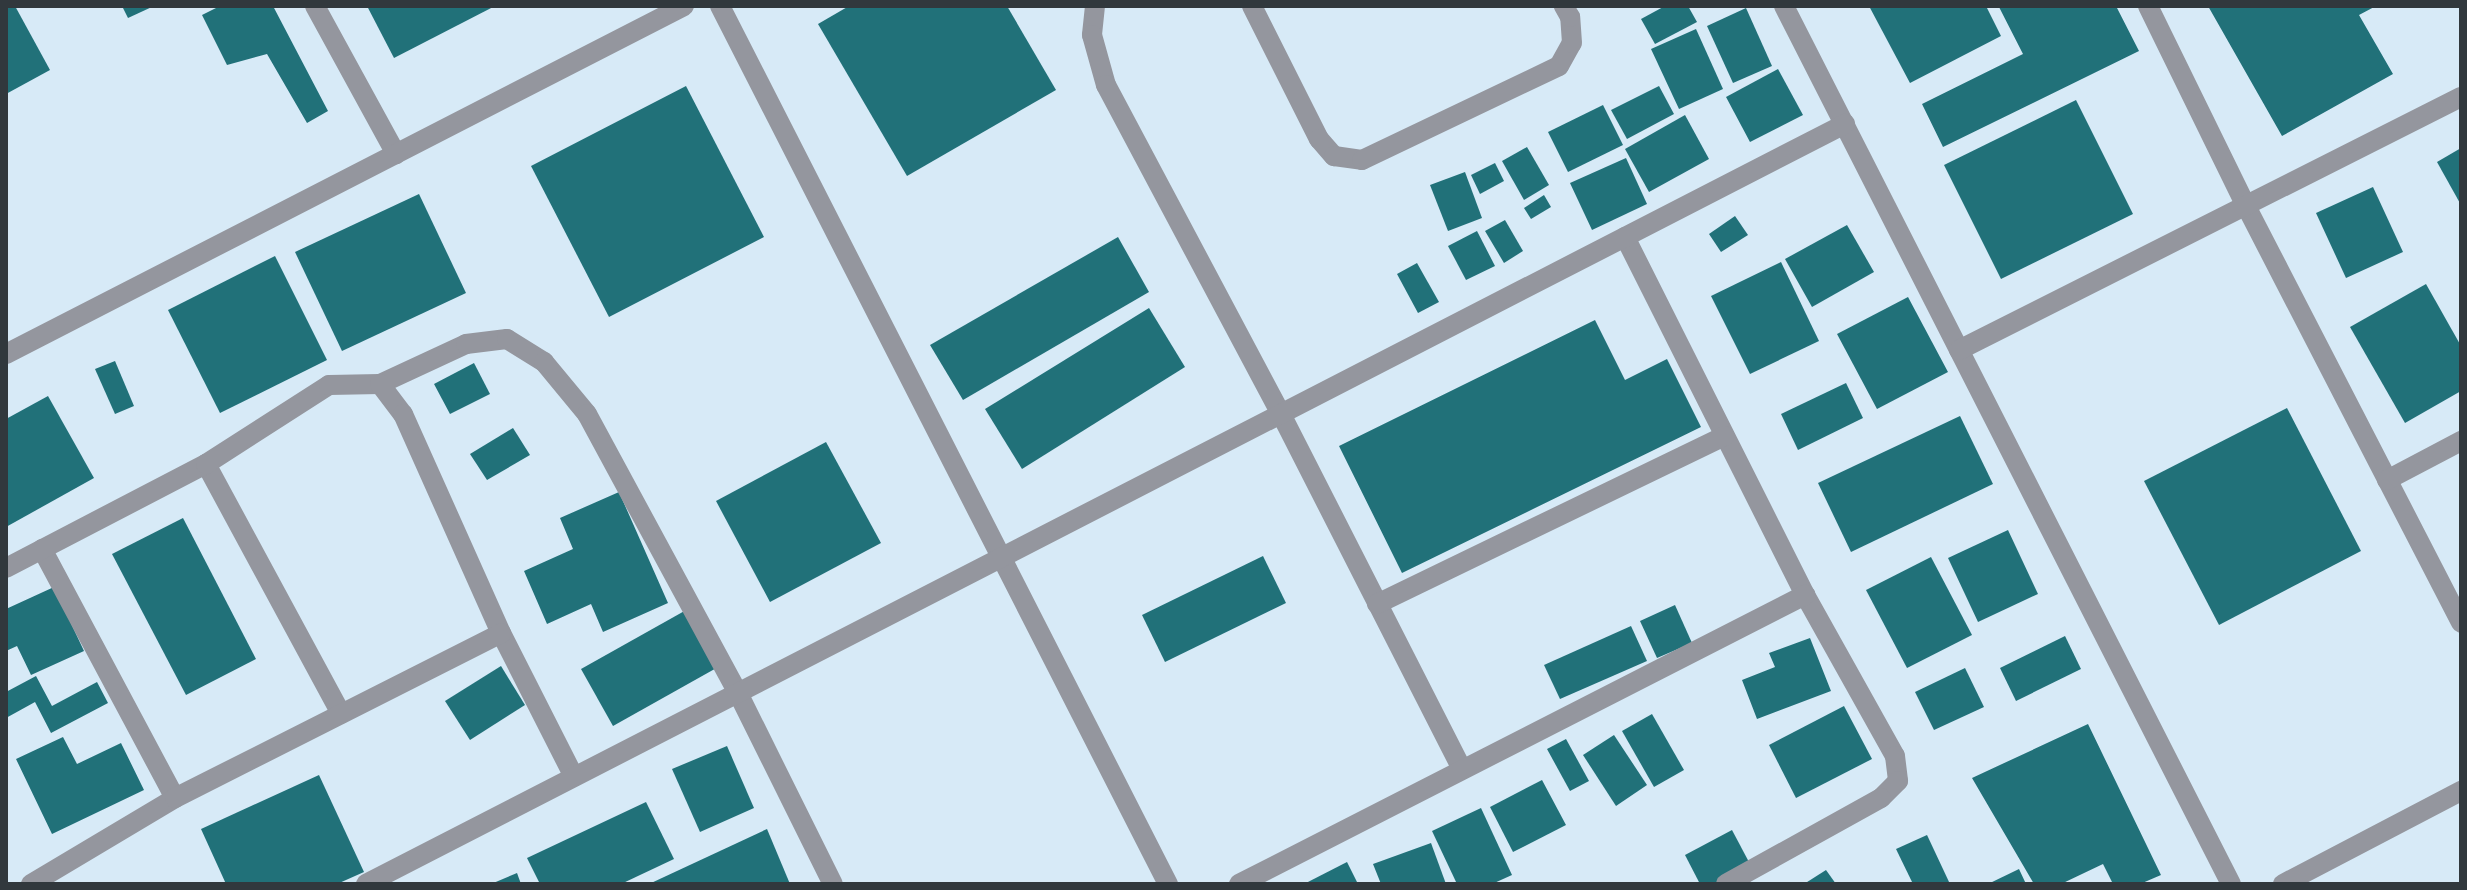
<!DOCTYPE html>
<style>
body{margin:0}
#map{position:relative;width:2467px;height:890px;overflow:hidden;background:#d7eaf7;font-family:Helvetica,sans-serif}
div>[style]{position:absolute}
.building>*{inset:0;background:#217179}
.minor>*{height:20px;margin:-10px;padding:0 10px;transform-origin:10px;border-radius:10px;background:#94969e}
span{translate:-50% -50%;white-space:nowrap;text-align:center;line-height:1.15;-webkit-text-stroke:8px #eaf6fe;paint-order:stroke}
.frame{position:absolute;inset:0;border:8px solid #31383d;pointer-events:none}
</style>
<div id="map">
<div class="building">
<div style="clip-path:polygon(6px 6px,15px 6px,50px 70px,6px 94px)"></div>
<div style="clip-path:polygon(122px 6px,154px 6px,128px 18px)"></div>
<div style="clip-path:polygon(220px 6px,273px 6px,328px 111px,307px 123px,267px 54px,227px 65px,202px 15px)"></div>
<div style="clip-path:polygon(367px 6px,495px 6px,394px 58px)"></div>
<div style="clip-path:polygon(849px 6px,1007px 6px,1056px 90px,907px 176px,818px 24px)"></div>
<div style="clip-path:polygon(1665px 6px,1688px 6px,1697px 22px,1655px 44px,1641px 19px)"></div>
<div style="clip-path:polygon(1869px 6px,1986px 6px,2001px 36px,1910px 83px)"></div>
<div style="clip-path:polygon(2002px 6px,2116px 6px,2139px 51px,1943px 147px,1922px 104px,2023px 54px,1999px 7px)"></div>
<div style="clip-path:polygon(2208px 6px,2376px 6px,2359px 15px,2393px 74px,2282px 136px)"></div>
<div style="clip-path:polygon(1746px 8px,1772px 66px,1733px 83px,1707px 26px)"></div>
<div style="clip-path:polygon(1696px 29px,1723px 89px,1679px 109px,1651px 49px)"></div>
<div style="clip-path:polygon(1778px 69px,1803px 115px,1750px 142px,1726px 97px)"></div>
<div style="clip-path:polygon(686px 86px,764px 237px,609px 317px,531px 166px)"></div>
<div style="clip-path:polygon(1659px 86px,1674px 114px,1627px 139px,1611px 110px)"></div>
<div style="clip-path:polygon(2076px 100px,2133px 214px,2001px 279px,1944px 165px)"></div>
<div style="clip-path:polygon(1603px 105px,1623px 145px,1568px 172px,1548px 132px)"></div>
<div style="clip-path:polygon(1685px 115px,1709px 159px,1649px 192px,1625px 149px)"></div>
<div style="clip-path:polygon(1527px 147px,1549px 185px,1524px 200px,1502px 161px)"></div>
<div style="clip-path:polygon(2461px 148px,2461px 205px,2437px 162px)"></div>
<div style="clip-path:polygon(1626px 158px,1647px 204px,1592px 230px,1570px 183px)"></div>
<div style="clip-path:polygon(1495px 163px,1504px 181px,1480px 194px,1471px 175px)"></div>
<div style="clip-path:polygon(1465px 172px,1482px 218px,1448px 231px,1430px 185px)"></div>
<div style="clip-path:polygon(2373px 187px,2403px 252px,2346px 278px,2316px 213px)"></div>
<div style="clip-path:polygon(419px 194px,466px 293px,342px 351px,295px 252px)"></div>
<div style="clip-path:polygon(1544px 195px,1551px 207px,1531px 219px,1524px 208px)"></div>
<div style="clip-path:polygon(1735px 216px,1748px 235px,1721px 252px,1709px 234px)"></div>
<div style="clip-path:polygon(1505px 220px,1523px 251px,1504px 263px,1485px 231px)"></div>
<div style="clip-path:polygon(1847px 225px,1874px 272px,1812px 307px,1785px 259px)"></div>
<div style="clip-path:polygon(1477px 231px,1495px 266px,1466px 280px,1448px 246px)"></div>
<div style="clip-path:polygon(1118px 237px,1149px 292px,963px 400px,930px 345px)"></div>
<div style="clip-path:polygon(275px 256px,327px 360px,220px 413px,168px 310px)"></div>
<div style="clip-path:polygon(1781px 262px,1819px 341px,1750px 374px,1711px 296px)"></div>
<div style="clip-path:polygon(1417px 263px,1439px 302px,1418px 313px,1397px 274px)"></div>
<div style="clip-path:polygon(2426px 284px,2461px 346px,2461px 391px,2405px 423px,2350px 327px)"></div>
<div style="clip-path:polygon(1908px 297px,1948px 372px,1877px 409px,1837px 334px)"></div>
<div style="clip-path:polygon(1149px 308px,1185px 367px,1022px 469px,985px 409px)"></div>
<div style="clip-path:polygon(1595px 320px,1625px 380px,1667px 359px,1701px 427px,1402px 573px,1339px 446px)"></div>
<div style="clip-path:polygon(115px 361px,134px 406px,115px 414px,95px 369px)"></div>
<div style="clip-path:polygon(474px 363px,490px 394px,450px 414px,434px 384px)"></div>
<div style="clip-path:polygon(1846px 383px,1863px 418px,1798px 450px,1781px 414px)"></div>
<div style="clip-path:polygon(48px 396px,94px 478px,6px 527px,6px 419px)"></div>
<div style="clip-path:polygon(2287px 408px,2361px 551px,2219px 625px,2144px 481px)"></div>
<div style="clip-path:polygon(1960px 416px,1993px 484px,1851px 552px,1818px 483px)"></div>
<div style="clip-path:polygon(513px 428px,530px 455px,487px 480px,470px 454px)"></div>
<div style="clip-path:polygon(826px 442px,881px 543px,770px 602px,716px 501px)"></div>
<div style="clip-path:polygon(619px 492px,668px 603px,603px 632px,591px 604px,547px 624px,524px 571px,573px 549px,560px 518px)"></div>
<div style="clip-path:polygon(183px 518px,256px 659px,186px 695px,112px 554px)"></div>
<div style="clip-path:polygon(2008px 530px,2038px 594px,1978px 622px,1948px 558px)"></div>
<div style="clip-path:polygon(1263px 556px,1286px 603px,1165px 662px,1142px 615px)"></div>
<div style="clip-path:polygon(1931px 557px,1972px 635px,1907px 668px,1866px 590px)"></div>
<div style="clip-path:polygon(54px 587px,84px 651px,31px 675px,17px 646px,6px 651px,6px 609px)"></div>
<div style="clip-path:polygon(1675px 605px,1692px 643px,1657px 658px,1640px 621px)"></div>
<div style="clip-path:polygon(688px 609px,720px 666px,613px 726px,581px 669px)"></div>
<div style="clip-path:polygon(1631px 626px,1647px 661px,1560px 699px,1544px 665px)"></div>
<div style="clip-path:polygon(2065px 636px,2081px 669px,2016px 701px,2000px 668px)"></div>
<div style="clip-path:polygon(1810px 638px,1831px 691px,1757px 719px,1742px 680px,1775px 667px,1769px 653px)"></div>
<div style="clip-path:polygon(501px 666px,525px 705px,470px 740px,445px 701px)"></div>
<div style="clip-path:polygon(1965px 668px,1984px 707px,1934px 730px,1915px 692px)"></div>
<div style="clip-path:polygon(36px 676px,52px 706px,97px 682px,108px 703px,51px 733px,35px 702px,6px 718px,6px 692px)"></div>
<div style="clip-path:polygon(1844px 706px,1872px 759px,1796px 798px,1769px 745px)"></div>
<div style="clip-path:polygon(1652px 714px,1684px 770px,1654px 787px,1622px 731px)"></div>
<div style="clip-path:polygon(2088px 724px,2161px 875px,2140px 884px,2113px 884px,2103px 864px,2061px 884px,2034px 884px,1972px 778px)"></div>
<div style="clip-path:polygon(1614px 735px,1647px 785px,1616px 806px,1583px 755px)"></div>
<div style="clip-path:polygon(63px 737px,77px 764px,121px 743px,144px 790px,52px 834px,16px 759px)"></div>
<div style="clip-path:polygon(1566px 739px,1589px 781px,1570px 791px,1547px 749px)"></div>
<div style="clip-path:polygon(727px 746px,754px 808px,700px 832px,672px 769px)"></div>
<div style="clip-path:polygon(319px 775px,364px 872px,337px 884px,226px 884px,201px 829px)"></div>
<div style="clip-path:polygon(1542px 780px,1566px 825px,1513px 852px,1490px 807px)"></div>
<div style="clip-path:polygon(646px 802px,674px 859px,621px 884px,540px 884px,527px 858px)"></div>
<div style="clip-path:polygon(1481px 808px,1512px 875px,1492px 884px,1457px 884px,1432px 831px)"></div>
<div style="clip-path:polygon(767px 829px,790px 884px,649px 884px)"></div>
<div style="clip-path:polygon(1732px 830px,1750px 864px,1713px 884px,1700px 884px,1685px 855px)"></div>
<div style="clip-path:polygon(1927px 835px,1950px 884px,1913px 884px,1896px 849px)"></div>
<div style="clip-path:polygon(1431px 843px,1446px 884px,1381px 884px,1373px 864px)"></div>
<div style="clip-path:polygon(1347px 862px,1358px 884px,1304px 884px)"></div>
<div style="clip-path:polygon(2019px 869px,2026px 884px,1988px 884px)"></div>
<div style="clip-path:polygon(1826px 870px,1836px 884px,1804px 884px)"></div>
<div style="clip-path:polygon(517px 873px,521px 884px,491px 884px)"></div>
</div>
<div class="minor">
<div style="left:315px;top:6px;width:169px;rotate:61.3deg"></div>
<div style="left:720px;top:6px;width:986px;rotate:62.97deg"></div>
<div style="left:1095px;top:6px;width:29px;rotate:96deg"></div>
<div style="left:1092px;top:35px;width:52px;rotate:74.4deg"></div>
<div style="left:1106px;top:85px;width:373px;rotate:62deg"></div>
<div style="left:1281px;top:414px;width:399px;rotate:63deg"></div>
<div style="left:1252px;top:6px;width:149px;rotate:63.3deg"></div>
<div style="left:1319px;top:139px;width:23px;rotate:49deg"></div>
<div style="left:1334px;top:156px;width:28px;rotate:8deg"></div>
<div style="left:1362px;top:160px;width:218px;rotate:-25.5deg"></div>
<div style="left:1559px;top:66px;width:26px;rotate:-61deg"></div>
<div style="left:1572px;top:43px;width:26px;rotate:-94deg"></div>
<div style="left:1570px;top:17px;width:13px;rotate:-119deg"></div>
<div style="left:1784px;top:6px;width:985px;rotate:63.02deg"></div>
<div style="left:2148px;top:6px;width:223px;rotate:63.9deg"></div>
<div style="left:2246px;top:206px;width:469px;rotate:62.7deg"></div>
<div style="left:1625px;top:237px;width:401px;rotate:63.3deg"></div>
<div style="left:1805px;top:595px;width:184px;rotate:60.8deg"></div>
<div style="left:1895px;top:756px;width:25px;rotate:83deg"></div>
<div style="left:1898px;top:781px;width:24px;rotate:135deg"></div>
<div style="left:1881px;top:798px;width:177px;rotate:151deg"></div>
<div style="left:1959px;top:350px;width:562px;rotate:-26.75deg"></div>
<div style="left:6px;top:354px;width:762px;rotate:-27.17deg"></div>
<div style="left:380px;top:384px;width:95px;rotate:-24.9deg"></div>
<div style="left:466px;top:344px;width:41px;rotate:-7deg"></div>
<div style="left:507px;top:339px;width:44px;rotate:31.9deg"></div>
<div style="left:544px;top:362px;width:67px;rotate:50.4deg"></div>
<div style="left:587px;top:414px;width:317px;rotate:61.6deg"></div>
<div style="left:738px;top:693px;width:213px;rotate:63.6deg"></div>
<div style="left:206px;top:464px;width:284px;rotate:61.6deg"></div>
<div style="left:2387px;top:480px;width:84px;rotate:-27.8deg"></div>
<div style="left:42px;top:549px;width:282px;rotate:61.9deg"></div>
<div style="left:6px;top:568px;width:225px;rotate:-27.5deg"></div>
<div style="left:206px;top:464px;width:146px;rotate:-32.7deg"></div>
<div style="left:329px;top:385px;width:51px;rotate:-1.1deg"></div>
<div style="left:380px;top:384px;width:38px;rotate:53deg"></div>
<div style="left:403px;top:414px;width:240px;rotate:65.9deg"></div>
<div style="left:501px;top:633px;width:161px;rotate:63.1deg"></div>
<div style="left:1377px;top:604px;width:386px;rotate:-25.8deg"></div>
<div style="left:31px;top:884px;width:168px;rotate:-30.8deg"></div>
<div style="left:175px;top:798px;width:365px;rotate:-26.8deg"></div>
<div style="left:366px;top:884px;width:1663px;rotate:-27.2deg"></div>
<div style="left:1239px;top:884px;width:636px;rotate:-27.05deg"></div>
<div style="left:2283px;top:884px;width:201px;rotate:-27.6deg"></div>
</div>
<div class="frame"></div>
</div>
